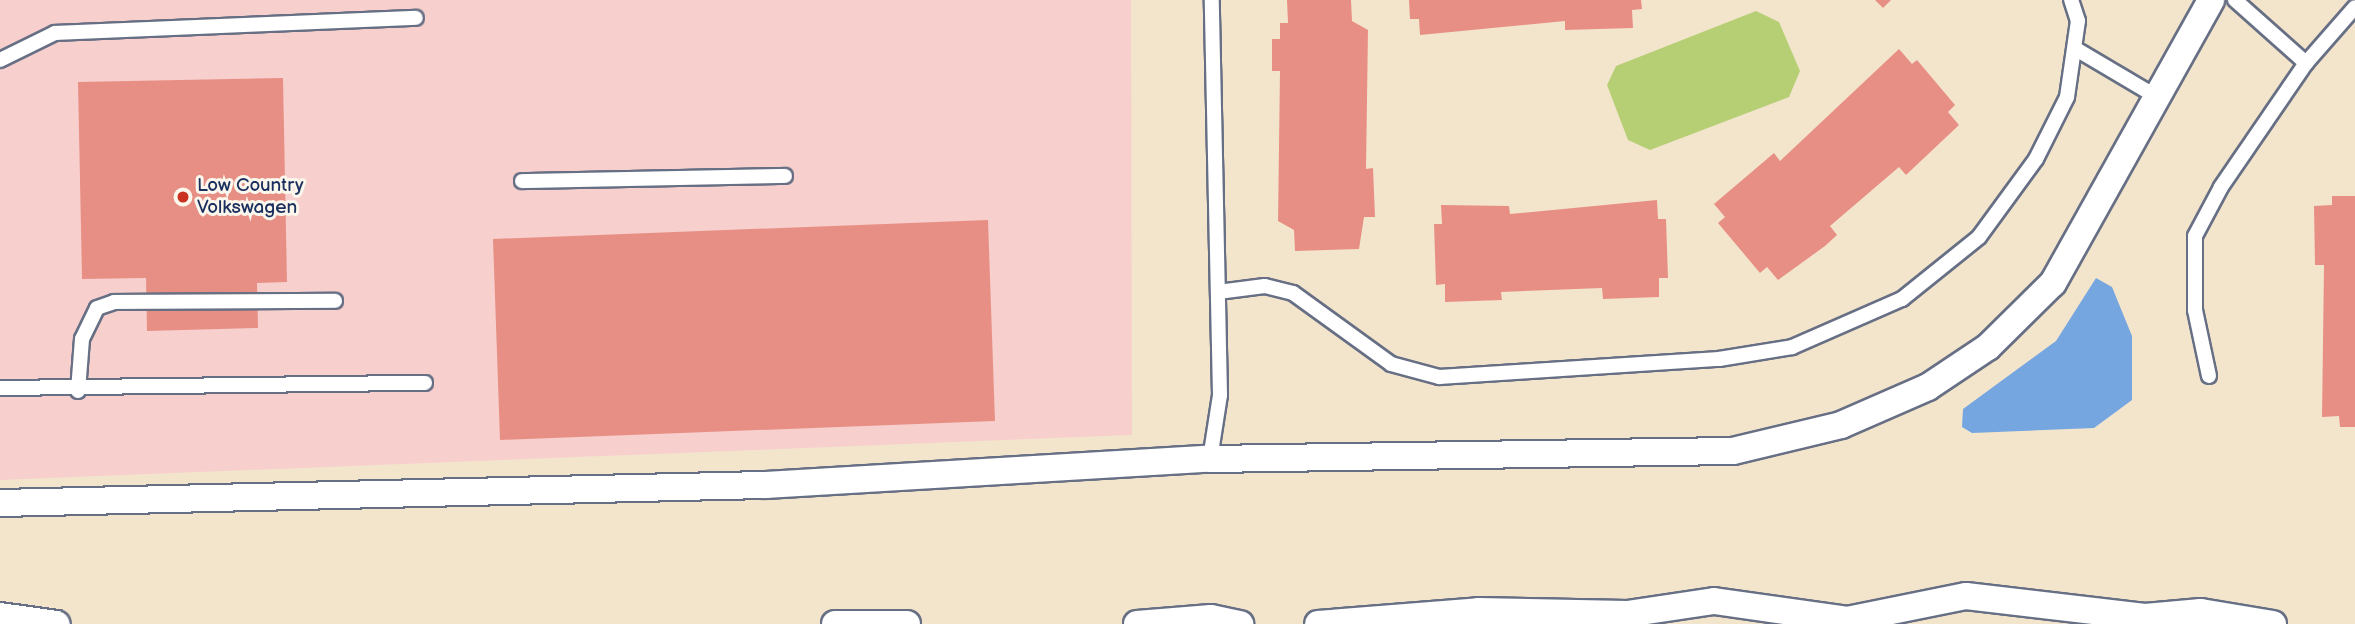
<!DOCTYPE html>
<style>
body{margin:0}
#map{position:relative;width:2355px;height:624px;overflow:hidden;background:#f3e5cc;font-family:"Balsamiq Sans",sans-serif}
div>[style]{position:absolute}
.built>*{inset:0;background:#f7d0ce}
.green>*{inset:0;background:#b6cf74}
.water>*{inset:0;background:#75a6e0}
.building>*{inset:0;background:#e88f85}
.roads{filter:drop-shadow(2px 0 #676f84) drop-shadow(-2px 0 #676f84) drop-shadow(0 2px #676f84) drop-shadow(0 -2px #676f84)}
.service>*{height:14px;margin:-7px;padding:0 7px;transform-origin:7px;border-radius:7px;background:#fff}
.minor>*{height:26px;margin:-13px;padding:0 13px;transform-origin:13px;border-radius:13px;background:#fff}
.dots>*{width:19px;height:19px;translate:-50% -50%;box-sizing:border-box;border:4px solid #fbf7ec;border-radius:50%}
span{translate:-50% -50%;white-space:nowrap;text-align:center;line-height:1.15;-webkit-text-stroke:6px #fbf7ec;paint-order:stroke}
.poi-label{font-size:19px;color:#1b2f5e}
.left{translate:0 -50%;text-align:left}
</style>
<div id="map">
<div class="built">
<div style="clip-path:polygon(0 0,1131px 0,1132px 435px,0 480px)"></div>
</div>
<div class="green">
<div style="clip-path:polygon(1756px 11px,1779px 22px,1800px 71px,1789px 97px,1650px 150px,1628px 140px,1607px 85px,1616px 66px)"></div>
</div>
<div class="water">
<div style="clip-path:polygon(2096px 278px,2112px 287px,2132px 336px,2132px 400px,2094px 428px,1972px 433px,1962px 427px,1963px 409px,2056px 341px)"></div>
</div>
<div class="building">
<div style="clip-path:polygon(1287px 0,1351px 0,1352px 21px,1368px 30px,1366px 169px,1373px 168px,1375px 217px,1364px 217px,1359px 249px,1295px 251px,1294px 230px,1278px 221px,1280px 71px,1272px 71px,1272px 39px,1280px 39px,1280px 23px,1288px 23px)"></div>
<div style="clip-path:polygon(1409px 0,1641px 0,1642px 9px,1632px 10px,1633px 28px,1565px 30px,1565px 21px,1420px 35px,1419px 19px,1410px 19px)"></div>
<div style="clip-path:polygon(1875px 0,1891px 0,1883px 8px)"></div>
<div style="clip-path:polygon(1899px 49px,1912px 64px,1917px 60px,1955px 105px,1948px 112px,1959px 125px,1906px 175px,1899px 167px,1830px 226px,1837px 235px,1825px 246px,1778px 280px,1767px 267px,1760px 273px,1718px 223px,1725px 217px,1714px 204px,1774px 153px,1780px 161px)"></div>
<div style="clip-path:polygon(283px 78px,287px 282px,257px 283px,258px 328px,147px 331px,146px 278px,82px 279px,78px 82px)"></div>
<div style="clip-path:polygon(2332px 196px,2355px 196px,2355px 427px,2340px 427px,2339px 416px,2322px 417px,2324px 265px,2315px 265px,2314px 206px,2332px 205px)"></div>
<div style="clip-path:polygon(1657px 200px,1658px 219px,1666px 219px,1668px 278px,1659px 278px,1659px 297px,1603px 299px,1602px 288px,1501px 292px,1502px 300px,1445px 302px,1445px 284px,1436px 285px,1434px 224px,1442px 224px,1441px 205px,1509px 206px,1510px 214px)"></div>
<div style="clip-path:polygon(988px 220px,995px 421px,500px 440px,493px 239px)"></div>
</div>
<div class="roads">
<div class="service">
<div style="left:2235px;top:0;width:95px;rotate:41.6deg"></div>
<div style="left:2076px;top:49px;width:92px;rotate:30.7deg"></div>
<div style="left:0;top:60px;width:61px;rotate:-26.1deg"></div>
<div style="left:55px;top:33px;width:361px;rotate:-2.4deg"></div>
<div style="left:522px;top:181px;width:263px;rotate:-1.1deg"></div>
<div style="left:1218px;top:292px;width:47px;rotate:-7.3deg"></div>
<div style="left:1265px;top:286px;width:29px;rotate:14deg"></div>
<div style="left:1293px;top:293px;width:121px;rotate:35.9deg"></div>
<div style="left:1391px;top:364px;width:50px;rotate:15.2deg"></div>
<div style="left:1439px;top:377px;width:281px;rotate:-3.7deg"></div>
<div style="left:1719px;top:359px;width:74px;rotate:-9.3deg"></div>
<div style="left:1792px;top:347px;width:120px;rotate:-23.6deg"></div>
<div style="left:1902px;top:299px;width:99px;rotate:-38.8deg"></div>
<div style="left:1979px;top:237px;width:97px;rotate:-53.8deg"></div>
<div style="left:2036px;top:159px;width:69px;rotate:-63.4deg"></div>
<div style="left:2067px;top:97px;width:77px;rotate:-81.8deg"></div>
<div style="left:2078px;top:21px;width:22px;rotate:-108deg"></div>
<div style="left:2209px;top:376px;width:67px;rotate:-102deg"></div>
<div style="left:2195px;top:310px;width:74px;rotate:-90deg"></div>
<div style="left:2195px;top:236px;width:55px;rotate:-62deg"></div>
<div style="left:2221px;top:187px;width:150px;rotate:-55.6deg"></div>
<div style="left:2306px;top:63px;width:74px;rotate:-48.8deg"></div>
<div style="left:0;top:388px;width:425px;rotate:-0.7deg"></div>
<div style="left:78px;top:391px;width:52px;rotate:-85.6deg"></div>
<div style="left:82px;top:339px;width:34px;rotate:-64deg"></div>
<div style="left:97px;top:308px;width:18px;rotate:-19deg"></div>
<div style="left:114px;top:302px;width:221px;rotate:-0.3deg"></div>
<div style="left:1210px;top:459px;width:65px;rotate:-81.1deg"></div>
<div style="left:1220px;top:395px;width:395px;rotate:-91.2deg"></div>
</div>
<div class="minor">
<div style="left:0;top:503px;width:766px;rotate:-1.35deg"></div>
<div style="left:766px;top:485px;width:445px;rotate:-3.4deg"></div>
<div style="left:1210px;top:459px;width:523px;rotate:-0.88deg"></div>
<div style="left:1733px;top:451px;width:111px;rotate:-13.5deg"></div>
<div style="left:1841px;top:425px;width:95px;rotate:-23.6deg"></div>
<div style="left:1928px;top:387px;width:72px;rotate:-33.7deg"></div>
<div style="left:1988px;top:347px;width:91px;rotate:-44.6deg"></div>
<div style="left:2053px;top:283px;width:324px;rotate:-60.8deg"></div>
<div style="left:0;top:616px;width:57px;rotate:8.1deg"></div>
<div style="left:835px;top:624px;width:72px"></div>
<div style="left:1137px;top:624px;width:74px;rotate:-4.6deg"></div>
<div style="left:1211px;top:618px;width:30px;rotate:12deg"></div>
<div style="left:1318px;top:624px;width:161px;rotate:-4.6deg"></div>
<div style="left:1478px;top:611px;width:149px;rotate:1.2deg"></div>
<div style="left:1627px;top:614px;width:88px;rotate:-8.5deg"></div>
<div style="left:1714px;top:601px;width:134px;rotate:8.1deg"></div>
<div style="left:1847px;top:620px;width:121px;rotate:-11.4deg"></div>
<div style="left:1966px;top:596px;width:180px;rotate:6.7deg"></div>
<div style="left:2145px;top:617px;width:56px;rotate:-5.1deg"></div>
<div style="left:2201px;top:612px;width:73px;rotate:9.5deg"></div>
</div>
</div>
<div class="dots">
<div style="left:183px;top:197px;background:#c8321e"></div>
</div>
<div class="poi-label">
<span class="left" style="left:197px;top:197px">Low Country<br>Volkswagen</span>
</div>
</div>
